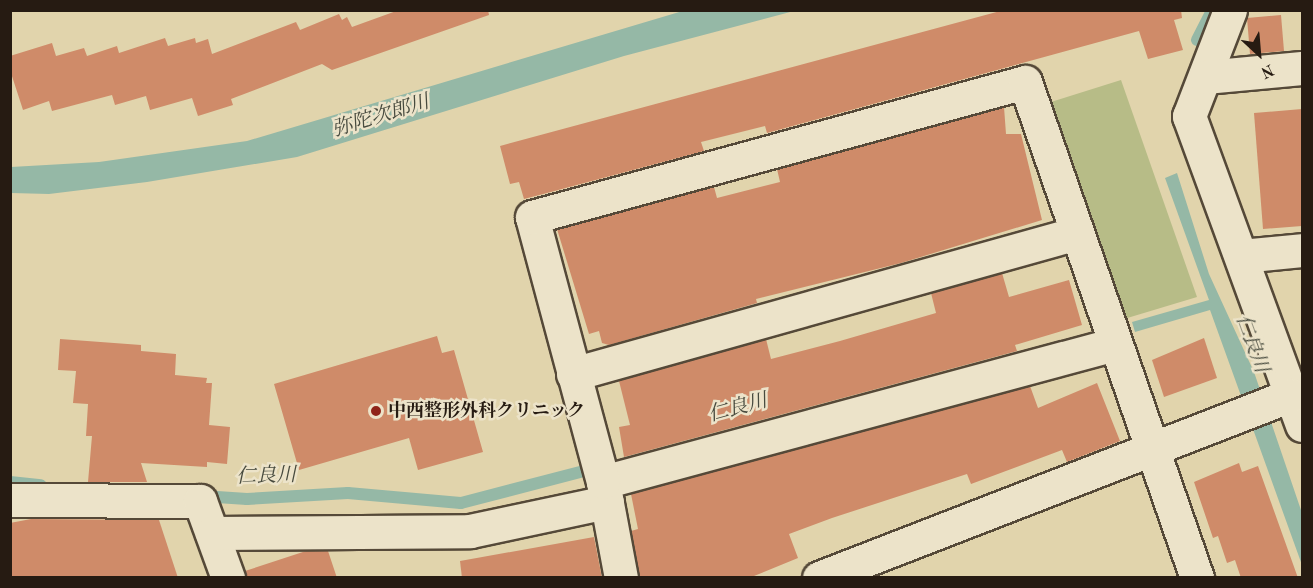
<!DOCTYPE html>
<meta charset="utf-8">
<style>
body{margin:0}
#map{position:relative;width:1313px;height:588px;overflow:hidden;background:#e1d4ac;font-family:"Old Standard TT","Noto Serif JP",serif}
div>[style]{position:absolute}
.green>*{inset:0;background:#b7bc87}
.water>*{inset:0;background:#95b8a6}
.stream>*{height:12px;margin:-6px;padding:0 6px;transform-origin:6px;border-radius:6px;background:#95b8a6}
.building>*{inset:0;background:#cf8b69}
.roads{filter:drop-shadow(2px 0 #554938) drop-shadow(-2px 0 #554938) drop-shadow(0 2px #554938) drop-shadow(0 -2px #554938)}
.minor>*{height:33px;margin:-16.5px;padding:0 16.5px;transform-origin:16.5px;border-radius:16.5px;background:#ece3c9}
.dots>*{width:16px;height:16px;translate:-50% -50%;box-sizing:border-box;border:3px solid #ece3c9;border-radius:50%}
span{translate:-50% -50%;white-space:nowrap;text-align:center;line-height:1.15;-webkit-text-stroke:5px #ece3c9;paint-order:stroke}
.poi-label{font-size:18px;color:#261b12;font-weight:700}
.left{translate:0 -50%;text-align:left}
.water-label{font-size:20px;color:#474a3e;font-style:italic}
.frame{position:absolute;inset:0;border:12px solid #261b12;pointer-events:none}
.north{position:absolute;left:1229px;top:24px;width:60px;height:60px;-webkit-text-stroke:4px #ece3c9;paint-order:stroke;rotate:154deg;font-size:16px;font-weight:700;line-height:24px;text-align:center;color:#261b12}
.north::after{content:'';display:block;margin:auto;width:21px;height:27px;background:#261b12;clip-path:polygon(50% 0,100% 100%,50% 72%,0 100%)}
</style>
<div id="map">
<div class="green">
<div style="clip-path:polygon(1121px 80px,1197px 297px,1124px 319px,1051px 102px)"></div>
</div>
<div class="water">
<div style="clip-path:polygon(686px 10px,794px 11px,624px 56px,297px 157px,147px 182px,49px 194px,11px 193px,11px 167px,99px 162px,247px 141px)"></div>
<div style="clip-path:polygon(1177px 173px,1209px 274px,1254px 372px,1302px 513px,1302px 565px,1210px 310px,1135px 332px,1132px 322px,1209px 300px,1165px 178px)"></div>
</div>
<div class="stream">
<div style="left:1197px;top:40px;width:34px;rotate:-63deg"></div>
<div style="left:10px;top:482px;width:31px;rotate:6deg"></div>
<div style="left:202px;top:496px;width:45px;rotate:3.8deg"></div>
<div style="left:247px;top:499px;width:101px;rotate:-3.4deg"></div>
<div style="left:348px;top:493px;width:113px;rotate:5.1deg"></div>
<div style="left:461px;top:503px;width:143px;rotate:-14.6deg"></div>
</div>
<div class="building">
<div style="clip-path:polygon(399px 10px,488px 10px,489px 15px,332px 70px,322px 64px,231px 99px,233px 105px,198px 116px,192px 98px,150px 110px,146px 96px,115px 105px,112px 95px,52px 111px,49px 101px,23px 110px,10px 70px,10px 56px,52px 43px,56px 56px,84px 48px,87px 56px,117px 46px,119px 53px,165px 38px,168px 46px,195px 38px,196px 43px,208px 39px,212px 54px,296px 22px,300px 30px,339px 14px,342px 20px,347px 17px,352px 27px)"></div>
<div style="clip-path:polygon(1004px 10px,1181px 10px,1182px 18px,1174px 20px,1183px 50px,1148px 59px,1139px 31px,767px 133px,765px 126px,701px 142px,704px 151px,547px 193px,524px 199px,519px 182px,510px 184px,500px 146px)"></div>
<div style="clip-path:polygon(1281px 15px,1284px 51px,1250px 54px,1247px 18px)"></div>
<div style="clip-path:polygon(1004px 107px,1006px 134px,1021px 134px,1042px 220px,901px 263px,756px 299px,757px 303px,609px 345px,602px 343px,599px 331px,589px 334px,557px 229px,714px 187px,717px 198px,780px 182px,777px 169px)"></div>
<div style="clip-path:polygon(1302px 109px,1302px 226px,1263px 229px,1254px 113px)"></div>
<div style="clip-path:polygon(1002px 273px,1009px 297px,1069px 280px,1082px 325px,1015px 345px,1017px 351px,624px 457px,619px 427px,630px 425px,619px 381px,766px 339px,771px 359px,840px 341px,936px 313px,931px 293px)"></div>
<div style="clip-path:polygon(437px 336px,442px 353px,454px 350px,483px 452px,418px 470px,409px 438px,299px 470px,274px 384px)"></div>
<div style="clip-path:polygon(1204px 338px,1217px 378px,1164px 397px,1152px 360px)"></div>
<div style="clip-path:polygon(60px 339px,141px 345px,141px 351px,176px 354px,175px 375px,207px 378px,206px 383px,212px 383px,209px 425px,230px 427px,227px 464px,207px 462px,207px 467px,141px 463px,147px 482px,88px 482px,92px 436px,86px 436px,88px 404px,73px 403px,76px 371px,58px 370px)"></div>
<div style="clip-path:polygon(1097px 383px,1120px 441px,1067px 462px,1062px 450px,971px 484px,967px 474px,832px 518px,789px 534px,798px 558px,749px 578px,639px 578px,631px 531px,638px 529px,631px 494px,1030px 386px,1038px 408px)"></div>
<div style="clip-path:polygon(1239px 463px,1242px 472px,1258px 466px,1298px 578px,1241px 578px,1235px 560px,1227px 563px,1218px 536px,1213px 538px,1194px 482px)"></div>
<div style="clip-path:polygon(31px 519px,159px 520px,178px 578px,10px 578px,10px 523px)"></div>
<div style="clip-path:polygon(594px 537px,602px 578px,462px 578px,460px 561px)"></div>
<div style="clip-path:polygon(306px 551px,328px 551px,337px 578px,246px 578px,245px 571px)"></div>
</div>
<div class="roads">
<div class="minor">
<div style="left:1230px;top:10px;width:114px;rotate:111.1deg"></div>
<div style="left:1189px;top:116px;width:329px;rotate:69.9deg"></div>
<div style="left:1205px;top:77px;width:97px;rotate:-5.3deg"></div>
<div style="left:1241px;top:256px;width:61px;rotate:-5.6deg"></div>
<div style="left:573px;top:374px;width:523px;rotate:-15.63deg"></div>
<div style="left:603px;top:482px;width:530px;rotate:-15.08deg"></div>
<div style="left:10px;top:500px;width:190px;rotate:0.3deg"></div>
<div style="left:200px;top:501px;width:82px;rotate:70deg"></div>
<div style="left:212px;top:533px;width:258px;rotate:-0.4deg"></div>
<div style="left:470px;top:531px;width:140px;rotate:-12deg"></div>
<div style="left:621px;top:578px;width:98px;rotate:-100.6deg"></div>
<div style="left:603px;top:482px;width:274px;rotate:-105deg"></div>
<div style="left:532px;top:217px;width:511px;rotate:-15.31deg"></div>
<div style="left:1025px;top:82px;width:525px;rotate:70.87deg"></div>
<div style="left:819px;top:578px;width:506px;rotate:-21.19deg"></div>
</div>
</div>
<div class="dots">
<div style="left:376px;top:411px;background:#8f2418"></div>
</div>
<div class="poi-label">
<span class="left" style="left:388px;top:411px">中西整形外科クリニック</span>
</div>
<div class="water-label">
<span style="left:381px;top:117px;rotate:-17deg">弥陀次郎川</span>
<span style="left:1251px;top:344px;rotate:70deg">仁良川</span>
<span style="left:738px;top:409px;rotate:-15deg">仁良川</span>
<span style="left:266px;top:477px;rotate:-2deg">仁良川</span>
</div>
<div class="frame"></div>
<div class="north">N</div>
</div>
